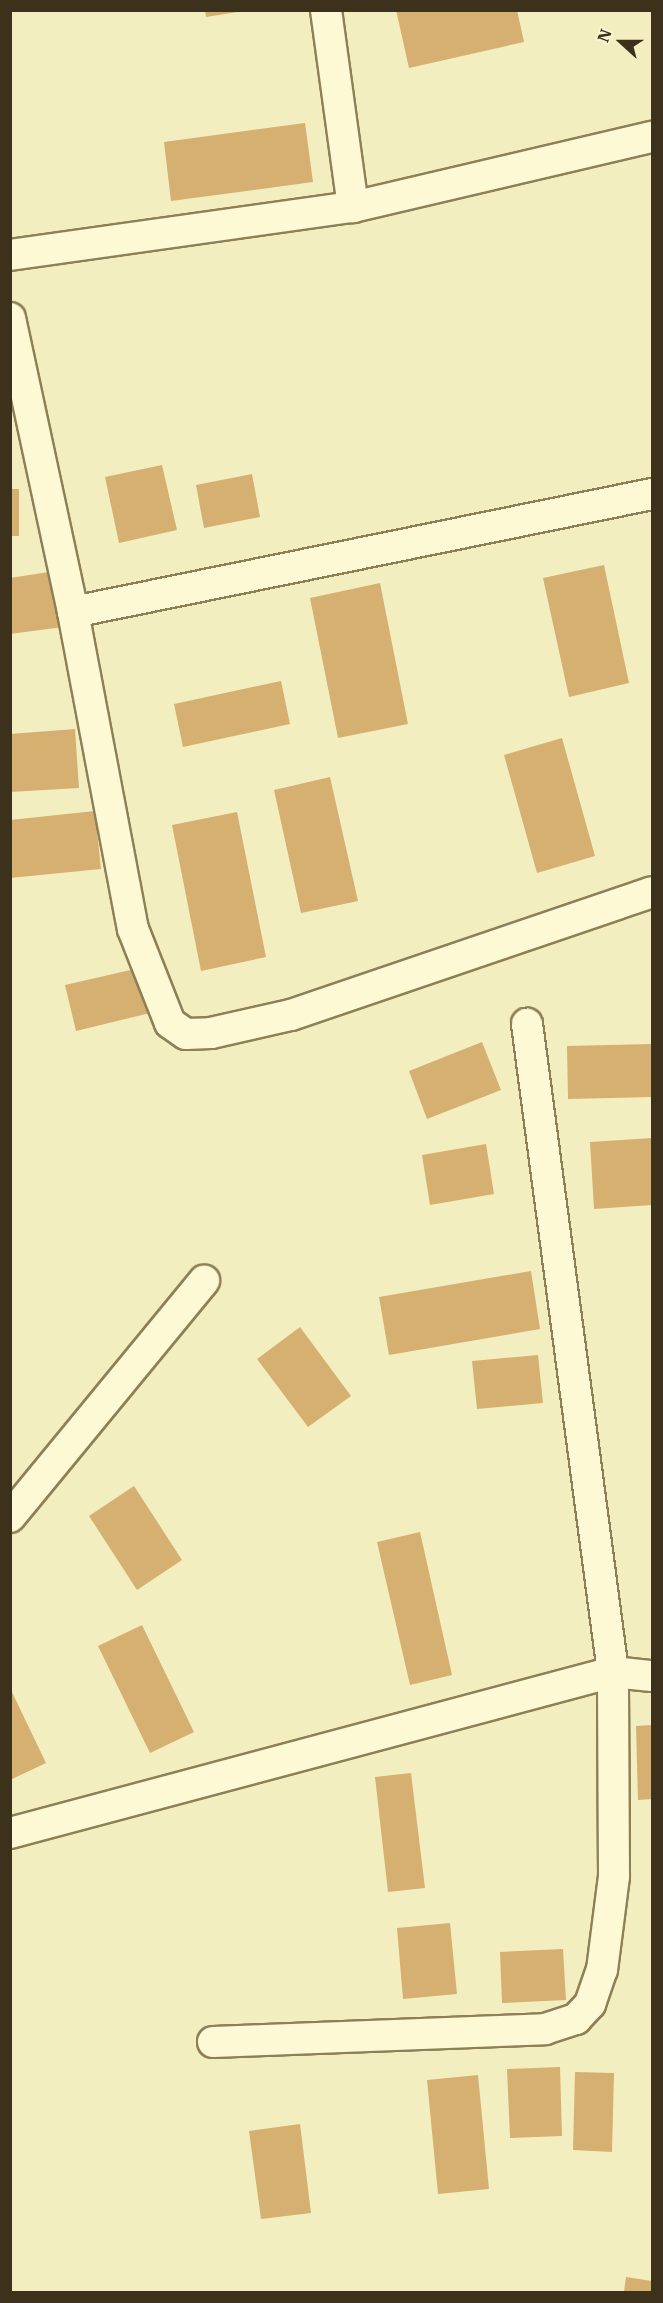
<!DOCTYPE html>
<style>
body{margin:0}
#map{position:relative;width:663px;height:2303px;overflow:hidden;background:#f3eec0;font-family:"IBM Plex Serif",serif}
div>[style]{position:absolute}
.building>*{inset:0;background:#d6b071}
.roads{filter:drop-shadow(2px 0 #8e7f56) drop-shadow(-2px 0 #8e7f56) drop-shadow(0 2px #8e7f56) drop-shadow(0 -2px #8e7f56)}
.street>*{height:30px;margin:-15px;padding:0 15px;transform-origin:15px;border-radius:15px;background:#fdf9d4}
span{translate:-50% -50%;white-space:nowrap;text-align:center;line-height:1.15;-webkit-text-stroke:5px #f9f6d1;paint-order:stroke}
.frame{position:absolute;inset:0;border:12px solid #3c321c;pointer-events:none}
.north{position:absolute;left:591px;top:12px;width:60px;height:60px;-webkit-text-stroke:4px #f9f6d1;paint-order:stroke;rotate:291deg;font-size:16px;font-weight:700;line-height:24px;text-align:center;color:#3c321c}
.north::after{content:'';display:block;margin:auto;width:21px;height:27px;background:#3c321c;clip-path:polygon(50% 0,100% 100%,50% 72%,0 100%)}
</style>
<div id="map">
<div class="building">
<div style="clip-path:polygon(205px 10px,238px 10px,238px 12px,206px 17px)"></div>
<div style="clip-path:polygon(396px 10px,517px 10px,524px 42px,409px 68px)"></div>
<div style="clip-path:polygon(305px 123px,313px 182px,171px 201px,164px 142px)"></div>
<div style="clip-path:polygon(162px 465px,177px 530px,119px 543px,105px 477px)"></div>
<div style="clip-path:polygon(252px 474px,260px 517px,204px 528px,196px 485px)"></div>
<div style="clip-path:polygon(10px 489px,19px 489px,19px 536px,10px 536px)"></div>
<div style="clip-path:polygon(604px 565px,629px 683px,569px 697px,543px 578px)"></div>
<div style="clip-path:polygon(55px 571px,63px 627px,10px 634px,10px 578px)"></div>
<div style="clip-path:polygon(380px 583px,408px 724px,338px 738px,310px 598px)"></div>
<div style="clip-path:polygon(281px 681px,290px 724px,183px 747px,174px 704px)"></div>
<div style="clip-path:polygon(75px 729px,79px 788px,10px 792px,10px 734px)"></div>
<div style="clip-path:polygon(562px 738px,595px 856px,537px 873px,504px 755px)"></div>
<div style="clip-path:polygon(330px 777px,358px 901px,301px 913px,274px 790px)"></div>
<div style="clip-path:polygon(95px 811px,101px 869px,10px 878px,10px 820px)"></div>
<div style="clip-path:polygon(237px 812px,266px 957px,201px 971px,172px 825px)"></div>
<div style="clip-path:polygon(139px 968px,150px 1013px,76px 1031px,65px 985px)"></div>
<div style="clip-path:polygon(482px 1042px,501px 1090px,427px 1119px,409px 1071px)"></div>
<div style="clip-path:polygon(652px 1044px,652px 1097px,568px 1099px,567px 1046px)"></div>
<div style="clip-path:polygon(652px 1138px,652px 1205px,594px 1209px,590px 1142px)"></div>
<div style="clip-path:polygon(486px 1144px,494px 1194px,430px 1205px,422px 1155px)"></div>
<div style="clip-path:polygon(531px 1271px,540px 1329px,389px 1355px,379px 1297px)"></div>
<div style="clip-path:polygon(300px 1327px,351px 1396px,308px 1427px,257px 1359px)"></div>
<div style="clip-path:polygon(538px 1355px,543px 1403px,477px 1409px,472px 1361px)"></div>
<div style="clip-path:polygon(134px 1486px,182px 1560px,137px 1590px,89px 1516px)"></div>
<div style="clip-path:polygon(420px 1532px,452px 1675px,410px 1685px,377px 1542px)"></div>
<div style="clip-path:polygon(142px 1625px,194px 1732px,150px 1753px,98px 1646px)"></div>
<div style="clip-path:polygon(10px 1688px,46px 1763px,10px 1780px)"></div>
<div style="clip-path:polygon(652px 1725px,652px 1799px,638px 1800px,636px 1726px)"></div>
<div style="clip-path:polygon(411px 1773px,425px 1888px,388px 1892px,375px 1777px)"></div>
<div style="clip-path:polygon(450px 1923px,457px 1994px,403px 1999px,397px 1928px)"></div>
<div style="clip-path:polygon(563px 1949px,566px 2000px,502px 2003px,500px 1952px)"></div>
<div style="clip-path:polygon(560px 2067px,562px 2136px,510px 2138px,507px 2069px)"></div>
<div style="clip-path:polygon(575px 2072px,614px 2073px,612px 2152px,573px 2150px)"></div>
<div style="clip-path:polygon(478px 2075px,489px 2189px,438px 2194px,427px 2080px)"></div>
<div style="clip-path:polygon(300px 2124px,311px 2213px,261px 2219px,249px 2131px)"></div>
<div style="clip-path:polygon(626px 2277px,652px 2281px,652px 2292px,624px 2292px)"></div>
</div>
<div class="roads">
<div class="street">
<div style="left:326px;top:10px;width:199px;rotate:82.2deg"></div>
<div style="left:10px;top:255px;width:346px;rotate:-8deg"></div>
<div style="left:353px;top:207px;width:307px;rotate:-13.2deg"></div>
<div style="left:10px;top:318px;width:301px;rotate:77.9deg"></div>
<div style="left:73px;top:612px;width:323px;rotate:79.3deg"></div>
<div style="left:133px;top:929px;width:101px;rotate:68.5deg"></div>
<div style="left:170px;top:1023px;width:19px;rotate:35deg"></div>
<div style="left:186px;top:1034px;width:25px;rotate:-2deg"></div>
<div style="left:211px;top:1033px;width:82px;rotate:-12.7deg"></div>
<div style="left:291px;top:1015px;width:381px;rotate:-18.8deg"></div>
<div style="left:73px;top:612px;width:591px;rotate:-11.52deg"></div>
<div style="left:10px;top:1517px;width:306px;rotate:-50.6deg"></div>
<div style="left:10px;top:1833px;width:624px;rotate:-14.95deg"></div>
<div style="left:613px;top:1672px;width:39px;rotate:6deg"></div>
<div style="left:213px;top:2042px;width:332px;rotate:-2.2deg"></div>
<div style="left:545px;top:2029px;width:33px;rotate:-18deg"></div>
<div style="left:576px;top:2019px;width:21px;rotate:-47deg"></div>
<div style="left:590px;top:2004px;width:36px;rotate:-71deg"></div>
<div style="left:602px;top:1970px;width:95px;rotate:-82.7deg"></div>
<div style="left:614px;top:1876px;width:204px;rotate:-90.3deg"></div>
<div style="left:613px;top:1672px;width:654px;rotate:-97.56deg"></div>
</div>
</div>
<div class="frame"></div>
<div class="north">N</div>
</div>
